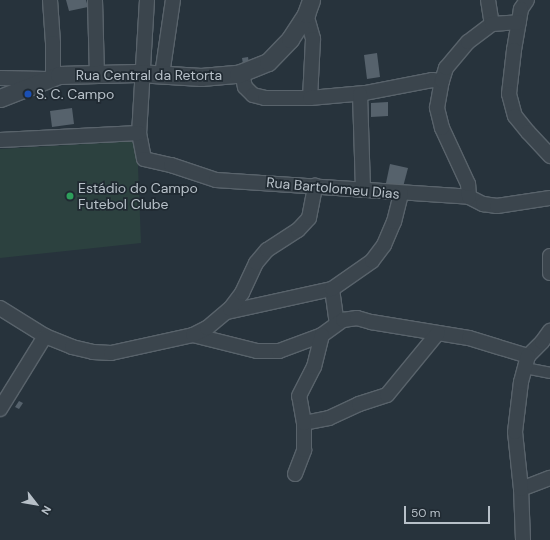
<!DOCTYPE html>
<meta charset="utf-8">
<style>
body{margin:0}
#map{position:relative;width:550px;height:540px;overflow:hidden;background:#27333c;font-family:"DM Sans",sans-serif}
div>[style]{position:absolute}
.green>*{inset:0;background:#2c413f}
.building>*{inset:0;background:#56626c}
.roads{filter:drop-shadow(1px 0 #59636b) drop-shadow(-1px 0 #59636b) drop-shadow(0 1px #59636b) drop-shadow(0 -1px #59636b)}
.pedestrian>*{height:10px;margin:-5px;padding:0 5px;transform-origin:5px;border-radius:5px;background:#3b454d}
.minor>*{height:14px;margin:-7px;padding:0 7px;transform-origin:7px;border-radius:7px;background:#3b454d}
.tertiary>*{height:17px;margin:-8.5px;padding:0 8.5px;transform-origin:8.5px;border-radius:8.5px;background:#3b454d}
.dots>*{width:11px;height:11px;translate:-50% -50%;box-sizing:border-box;border:2px solid #202a32;border-radius:50%}
span{translate:-50% -50%;white-space:nowrap;text-align:center;line-height:1.15;-webkit-text-stroke:3.5px #202a32;paint-order:stroke}
.street-label{font-size:14px;color:#b7c0c8}
.poi-label{font-size:14px;color:#b7c0c8}
.left{translate:0 -50%;text-align:left}
.north{position:absolute;left:16px;top:484px;width:40px;height:40px;-webkit-text-stroke:3px #202a32;paint-order:stroke;rotate:121deg;font-size:11px;font-weight:700;line-height:16px;text-align:center;color:#b7c0c8}
.north::after{content:'';display:block;margin:auto;width:14px;height:18px;background:#b7c0c8;clip-path:polygon(50% 0,100% 100%,50% 72%,0 100%)}
.scale{position:absolute;left:404px;top:506px;width:86px;height:18px;box-sizing:border-box;border:2px solid #b7c0c8;border-top:0;padding-left:5px;font-size:12px;line-height:14px;white-space:nowrap;color:#b7c0c8;-webkit-text-stroke:3px #202a32;paint-order:stroke}
</style>
<div id="map">
<div class="green">
<div style="clip-path:polygon(137px 141px,141px 243px,0 258px,0 149px)"></div>
</div>
<div class="building">
<div style="clip-path:polygon(66px 0,86px 0,88px 7px,69px 11px)"></div>
<div style="clip-path:polygon(377px 53px,380px 77px,367px 79px,364px 55px)"></div>
<div style="clip-path:polygon(248px 57px,249px 63px,243px 64px,242px 58px)"></div>
<div style="clip-path:polygon(388px 102px,388px 116px,371px 117px,371px 103px)"></div>
<div style="clip-path:polygon(72px 108px,74px 124px,52px 127px,50px 111px)"></div>
<div style="clip-path:polygon(390px 164px,408px 168px,403px 187px,386px 183px)"></div>
<div style="clip-path:polygon(19px 401px,23px 403px,19px 409px,15px 407px)"></div>
</div>
<div class="roads">
<div class="pedestrian">
<div style="left:525px;top:368px;width:25px;rotate:11deg"></div>
</div>
<div class="minor">
<div style="left:50px;top:0;width:43px;rotate:86deg"></div>
<div style="left:53px;top:43px;width:35px;rotate:90deg"></div>
<div style="left:95px;top:0;width:74px;rotate:88.5deg"></div>
<div style="left:147px;top:0;width:133px;rotate:93.4deg"></div>
<div style="left:139px;top:133px;width:26px;rotate:79deg"></div>
<div style="left:144px;top:159px;width:28px;rotate:13deg"></div>
<div style="left:171px;top:165px;width:47px;rotate:18.4deg"></div>
<div style="left:216px;top:180px;width:254px;rotate:3.8deg"></div>
<div style="left:469px;top:197px;width:16px;rotate:27deg"></div>
<div style="left:483px;top:204px;width:14px;rotate:8deg"></div>
<div style="left:497px;top:206px;width:54px;rotate:-8.6deg"></div>
<div style="left:488px;top:0;width:24px;rotate:81deg"></div>
<div style="left:527px;top:0;width:11px;rotate:124deg"></div>
<div style="left:521px;top:9px;width:42px;rotate:99.7deg"></div>
<div style="left:514px;top:50px;width:44px;rotate:96.5deg"></div>
<div style="left:509px;top:94px;width:23px;rotate:75deg"></div>
<div style="left:515px;top:116px;width:21px;rotate:51deg"></div>
<div style="left:528px;top:132px;width:33px;rotate:47deg"></div>
<div style="left:306px;top:14px;width:26px;rotate:74deg"></div>
<div style="left:313px;top:39px;width:59px;rotate:92.9deg"></div>
<div style="left:242px;top:72px;width:15px;rotate:79deg"></div>
<div style="left:245px;top:87px;width:11px;rotate:45deg"></div>
<div style="left:253px;top:95px;width:12px;rotate:14deg"></div>
<div style="left:265px;top:98px;width:45px"></div>
<div style="left:310px;top:98px;width:55px;rotate:-5.2deg"></div>
<div style="left:365px;top:93px;width:68px;rotate:-11deg"></div>
<div style="left:432px;top:80px;width:10px;rotate:6deg"></div>
<div style="left:162px;top:75px;width:76px;rotate:-81.7deg"></div>
<div style="left:0;top:78px;width:46px;rotate:1.2deg"></div>
<div style="left:360px;top:94px;width:96px;rotate:88.2deg"></div>
<div style="left:0;top:140px;width:139px;rotate:-2.9deg"></div>
<div style="left:469px;top:197px;width:13px;rotate:-94deg"></div>
<div style="left:468px;top:184px;width:62px;rotate:-114.9deg"></div>
<div style="left:442px;top:128px;width:21px;rotate:-104deg"></div>
<div style="left:437px;top:108px;width:27px;rotate:-80deg"></div>
<div style="left:442px;top:81px;width:14px;rotate:-73deg"></div>
<div style="left:446px;top:68px;width:34px;rotate:-50deg"></div>
<div style="left:468px;top:42px;width:30px;rotate:-37deg"></div>
<div style="left:492px;top:24px;width:27px;rotate:-4deg"></div>
<div style="left:550px;top:256px;width:17px;rotate:90deg"></div>
<div style="left:332px;top:289px;width:35px;rotate:82deg"></div>
<div style="left:0;top:308px;width:53px;rotate:31.9deg"></div>
<div style="left:45px;top:336px;width:29px;rotate:22deg"></div>
<div style="left:72px;top:347px;width:22px;rotate:13deg"></div>
<div style="left:93px;top:352px;width:18px;rotate:3deg"></div>
<div style="left:111px;top:353px;width:84px;rotate:-12.4deg"></div>
<div style="left:193px;top:335px;width:66px;rotate:14deg"></div>
<div style="left:257px;top:351px;width:22px"></div>
<div style="left:279px;top:351px;width:46px;rotate:-20.4deg"></div>
<div style="left:322px;top:335px;width:26px;rotate:-36deg"></div>
<div style="left:343px;top:320px;width:14px;rotate:-8deg"></div>
<div style="left:357px;top:318px;width:15px;rotate:16deg"></div>
<div style="left:371px;top:322px;width:99px;rotate:9.3deg"></div>
<div style="left:469px;top:338px;width:62px;rotate:17deg"></div>
<div style="left:528px;top:356px;width:20px;rotate:-45deg"></div>
<div style="left:542px;top:342px;width:14px;rotate:-54deg"></div>
<div style="left:227px;top:312px;width:107px;rotate:-12.4deg"></div>
<div style="left:332px;top:289px;width:49px;rotate:-35deg"></div>
<div style="left:372px;top:261px;width:20px;rotate:-53deg"></div>
<div style="left:384px;top:245px;width:25px;rotate:-67deg"></div>
<div style="left:394px;top:222px;width:29px;rotate:-76deg"></div>
<div style="left:193px;top:335px;width:16px;rotate:-27deg"></div>
<div style="left:207px;top:328px;width:30px;rotate:-40deg"></div>
<div style="left:230px;top:309px;width:20px;rotate:-53deg"></div>
<div style="left:242px;top:293px;width:33px;rotate:-65deg"></div>
<div style="left:256px;top:263px;width:17px;rotate:-50deg"></div>
<div style="left:267px;top:250px;width:37px;rotate:-33deg"></div>
<div style="left:298px;top:230px;width:16px;rotate:-47deg"></div>
<div style="left:309px;top:218px;width:33px;rotate:-79deg"></div>
<div style="left:0;top:409px;width:86px;rotate:-58.3deg"></div>
<div style="left:304px;top:423px;width:25px;rotate:-11deg"></div>
<div style="left:329px;top:418px;width:33px;rotate:-25deg"></div>
<div style="left:359px;top:404px;width:29px;rotate:-18deg"></div>
<div style="left:387px;top:395px;width:80px;rotate:-50.6deg"></div>
<div style="left:295px;top:474px;width:26px;rotate:-69deg"></div>
<div style="left:304px;top:450px;width:27px;rotate:-90deg"></div>
<div style="left:304px;top:423px;width:27px;rotate:-100deg"></div>
<div style="left:299px;top:396px;width:33px;rotate:-63deg"></div>
<div style="left:314px;top:367px;width:33px;rotate:-76deg"></div>
<div style="left:521px;top:489px;width:31px;rotate:-21deg"></div>
<div style="left:523px;top:540px;width:51px;rotate:-92.2deg"></div>
<div style="left:521px;top:489px;width:57px;rotate:-96deg"></div>
<div style="left:515px;top:432px;width:50px;rotate:-83.2deg"></div>
<div style="left:521px;top:382px;width:27px;rotate:-75deg"></div>
</div>
<div class="tertiary">
<div style="left:0;top:98px;width:63px;rotate:-21.3deg"></div>
<div style="left:59px;top:75px;width:78px;rotate:-1.5deg"></div>
<div style="left:137px;top:73px;width:64px;rotate:3.6deg"></div>
<div style="left:201px;top:77px;width:37px;rotate:-5deg"></div>
<div style="left:238px;top:74px;width:32px;rotate:-22deg"></div>
<div style="left:268px;top:62px;width:32px;rotate:-46deg"></div>
<div style="left:290px;top:39px;width:30px;rotate:-57deg"></div>
<div style="left:306px;top:14px;width:15px;rotate:-70deg"></div>
</div>
</div>
<div class="dots">
<div style="left:28px;top:94px;background:#1a4fb4"></div>
<div style="left:70px;top:196px;background:#2e9e5b"></div>
</div>
<div class="street-label">
<span style="left:149px;top:75px">Rua Central da Retorta</span>
<span style="left:333px;top:188px;rotate:5deg">Rua Bartolomeu Dias</span>
</div>
<div class="poi-label">
<span class="left" style="left:36px;top:94px">S. C. Campo</span>
<span class="left" style="left:78px;top:196px">Estádio do Campo<br>Futebol Clube</span>
</div>
<div class="north">N</div>
<div class="scale">50 m</div>
</div>
